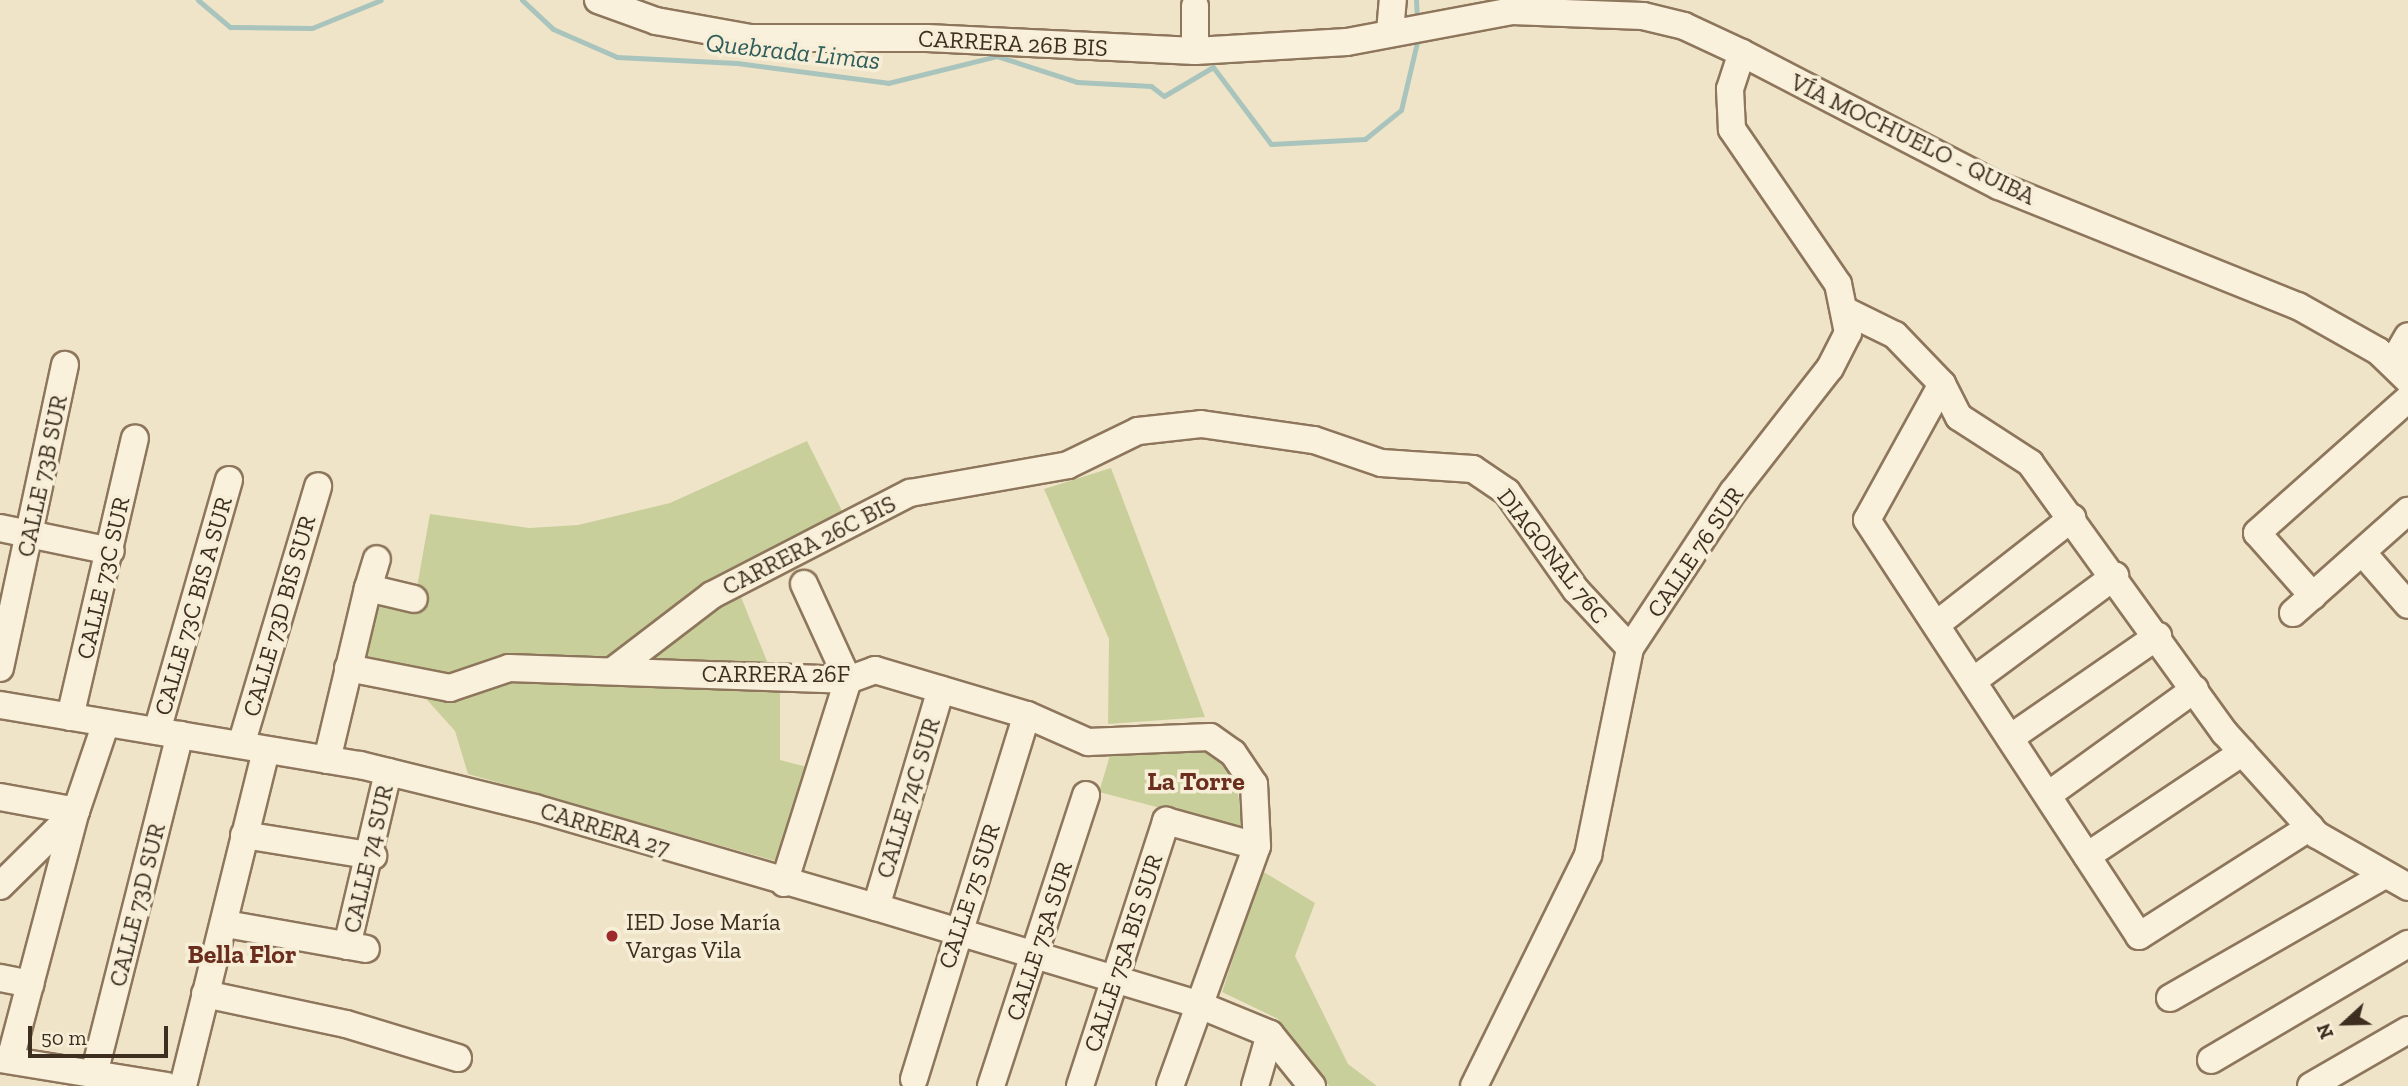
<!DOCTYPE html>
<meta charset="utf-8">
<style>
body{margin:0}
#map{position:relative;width:2408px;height:1086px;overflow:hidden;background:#f0e4c8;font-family:"Zilla Slab",serif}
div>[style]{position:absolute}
.green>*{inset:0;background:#c9cf9b}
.stream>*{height:5px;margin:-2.5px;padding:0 2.5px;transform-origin:2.5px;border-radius:2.5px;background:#a9c4bc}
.roads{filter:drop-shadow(2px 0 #8d765c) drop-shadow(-2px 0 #8d765c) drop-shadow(0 2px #8d765c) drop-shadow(0 -2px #8d765c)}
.minor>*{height:26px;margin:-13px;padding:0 13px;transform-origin:13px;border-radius:13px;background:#faf1dc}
.dots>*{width:19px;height:19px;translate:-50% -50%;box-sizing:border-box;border:4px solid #f7eed8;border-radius:50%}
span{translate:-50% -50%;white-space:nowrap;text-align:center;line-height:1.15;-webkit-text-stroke:7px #f7eed8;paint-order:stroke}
.street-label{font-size:24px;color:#3d2e20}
.poi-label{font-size:24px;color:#3d2e20}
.left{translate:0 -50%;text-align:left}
.water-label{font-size:26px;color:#2f5d5a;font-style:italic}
.neighbourhood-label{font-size:26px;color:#6b2e1e;font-weight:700}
.north{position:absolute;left:2310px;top:988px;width:70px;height:70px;-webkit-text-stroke:5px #f7eed8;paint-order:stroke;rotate:248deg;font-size:19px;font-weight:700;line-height:28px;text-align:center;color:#3d2e20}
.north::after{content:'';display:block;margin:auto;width:24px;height:32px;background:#3d2e20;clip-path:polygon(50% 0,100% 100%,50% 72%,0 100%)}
.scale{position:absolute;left:28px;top:1026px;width:140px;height:32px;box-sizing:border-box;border:4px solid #3d2e20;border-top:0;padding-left:9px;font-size:21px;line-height:24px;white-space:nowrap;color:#3d2e20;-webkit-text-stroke:5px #f7eed8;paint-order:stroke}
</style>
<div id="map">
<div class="green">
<div style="clip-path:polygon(807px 441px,845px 517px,730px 570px,780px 693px,780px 760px,811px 768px,779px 862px,468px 774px,455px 731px,419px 691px,354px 676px,372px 580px,417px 587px,430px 514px,529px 528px,578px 525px,670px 503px)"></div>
<div style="clip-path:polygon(1111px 468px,1205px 717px,1108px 724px,1109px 639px,1044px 489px)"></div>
<div style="clip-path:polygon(1192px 741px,1218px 753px,1233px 769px,1245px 830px,1099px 792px,1111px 752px)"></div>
<div style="clip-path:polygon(1262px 871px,1315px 903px,1295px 956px,1348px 1064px,1377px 1086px,1329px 1086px,1278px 1019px,1222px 992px)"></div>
</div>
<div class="stream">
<div style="left:198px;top:0;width:42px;rotate:40.2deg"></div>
<div style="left:230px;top:27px;width:82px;rotate:0.7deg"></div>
<div style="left:312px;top:28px;width:74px;rotate:-22.1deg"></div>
<div style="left:522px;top:0;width:42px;rotate:43.1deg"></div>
<div style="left:553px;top:29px;width:70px;rotate:23.6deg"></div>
<div style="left:617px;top:57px;width:120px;rotate:2.9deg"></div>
<div style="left:737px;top:63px;width:152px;rotate:7.5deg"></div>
<div style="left:888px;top:83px;width:112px;rotate:-13.9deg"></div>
<div style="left:997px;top:56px;width:84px;rotate:18deg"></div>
<div style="left:1077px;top:82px;width:74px;rotate:3.1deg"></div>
<div style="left:1151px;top:86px;width:16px;rotate:38deg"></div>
<div style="left:1164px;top:96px;width:57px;rotate:-30.6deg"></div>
<div style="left:1213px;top:67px;width:96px;rotate:53deg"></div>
<div style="left:1271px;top:144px;width:94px;rotate:-3deg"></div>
<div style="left:1365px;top:139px;width:46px;rotate:-38.9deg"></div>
<div style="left:1401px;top:110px;width:74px;rotate:-76.7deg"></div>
<div style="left:1416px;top:0;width:21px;rotate:87deg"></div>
</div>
<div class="roads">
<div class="minor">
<div style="left:598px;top:0;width:62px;rotate:19.9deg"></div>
<div style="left:656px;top:21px;width:96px;rotate:10.3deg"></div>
<div style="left:750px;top:38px;width:177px"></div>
<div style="left:927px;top:38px;width:268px;rotate:2.8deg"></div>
<div style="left:1195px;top:51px;width:152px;rotate:-3.4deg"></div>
<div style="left:1347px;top:42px;width:168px;rotate:-10.6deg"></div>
<div style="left:1512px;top:11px;width:131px;rotate:2.2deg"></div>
<div style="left:1643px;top:16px;width:42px;rotate:13.7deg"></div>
<div style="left:1684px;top:26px;width:64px;rotate:25deg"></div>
<div style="left:1742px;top:53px;width:289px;rotate:27.4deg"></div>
<div style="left:1999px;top:186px;width:322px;rotate:21.9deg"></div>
<div style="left:2298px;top:306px;width:92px;rotate:29.4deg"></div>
<div style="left:2378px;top:351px;width:42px;rotate:44deg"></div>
<div style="left:1390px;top:32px;width:32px;rotate:-85deg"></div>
<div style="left:1195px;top:51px;width:45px;rotate:-90deg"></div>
<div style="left:1848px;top:312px;width:52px;rotate:26.1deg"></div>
<div style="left:1895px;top:335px;width:68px;rotate:46.2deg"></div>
<div style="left:1942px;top:384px;width:37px;rotate:63deg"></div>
<div style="left:1959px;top:417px;width:85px;rotate:32.9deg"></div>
<div style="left:2030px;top:463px;width:333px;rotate:54.2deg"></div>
<div style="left:2225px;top:733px;width:137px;rotate:48deg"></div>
<div style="left:2317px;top:835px;width:105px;rotate:29.7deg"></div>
<div style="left:2392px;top:364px;width:32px;rotate:-60deg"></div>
<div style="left:1942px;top:384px;width:155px;rotate:118.9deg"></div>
<div style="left:1867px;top:520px;width:497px;rotate:56.8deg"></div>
<div style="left:2139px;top:936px;width:203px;rotate:-32.5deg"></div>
<div style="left:0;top:528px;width:113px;rotate:11.7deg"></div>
<div style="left:2362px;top:552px;width:70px;rotate:49deg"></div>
<div style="left:804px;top:584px;width:106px;rotate:65.4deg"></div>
<div style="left:368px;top:588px;width:30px;rotate:-73deg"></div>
<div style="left:2313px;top:596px;width:84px;rotate:-131.6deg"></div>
<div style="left:2257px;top:533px;width:202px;rotate:-41.6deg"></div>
<div style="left:2293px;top:613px;width:154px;rotate:-41.6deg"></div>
<div style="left:1937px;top:624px;width:172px;rotate:-38.1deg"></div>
<div style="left:0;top:668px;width:310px;rotate:-77.9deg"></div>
<div style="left:348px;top:668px;width:104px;rotate:11.1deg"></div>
<div style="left:450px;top:688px;width:62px;rotate:-18.7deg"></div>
<div style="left:509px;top:668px;width:339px;rotate:2deg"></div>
<div style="left:848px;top:680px;width:29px;rotate:-20deg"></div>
<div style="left:875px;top:670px;width:159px;rotate:16.5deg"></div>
<div style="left:1027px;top:715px;width:67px;rotate:23.9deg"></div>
<div style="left:1088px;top:742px;width:122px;rotate:-2.3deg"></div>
<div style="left:1210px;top:737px;width:28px;rotate:35deg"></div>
<div style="left:1233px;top:753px;width:37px;rotate:56deg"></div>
<div style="left:1254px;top:784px;width:62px;rotate:87.2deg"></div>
<div style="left:1257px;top:846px;width:255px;rotate:109.9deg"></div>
<div style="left:614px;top:670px;width:123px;rotate:-37.4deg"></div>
<div style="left:712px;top:595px;width:223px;rotate:-27.3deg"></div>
<div style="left:910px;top:493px;width:160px;rotate:-10deg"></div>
<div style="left:1068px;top:465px;width:78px;rotate:-25.9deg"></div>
<div style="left:1138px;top:431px;width:63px;rotate:-6.3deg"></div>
<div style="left:1201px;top:424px;width:114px;rotate:8.1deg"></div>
<div style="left:1314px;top:440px;width:71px;rotate:18.9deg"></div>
<div style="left:1381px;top:463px;width:92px;rotate:3.7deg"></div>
<div style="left:1473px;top:469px;width:41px;rotate:34.1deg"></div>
<div style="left:1507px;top:492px;width:120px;rotate:54.9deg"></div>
<div style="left:1576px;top:590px;width:79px;rotate:47deg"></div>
<div style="left:1973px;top:681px;width:177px;rotate:-36.5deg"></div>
<div style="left:0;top:705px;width:365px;rotate:9.5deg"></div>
<div style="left:360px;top:765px;width:180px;rotate:13.8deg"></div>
<div style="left:535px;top:808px;width:355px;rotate:16.2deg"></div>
<div style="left:876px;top:907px;width:335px;rotate:16.8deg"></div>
<div style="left:1197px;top:1004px;width:79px;rotate:22.3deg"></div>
<div style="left:1270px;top:1034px;width:67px;rotate:51.1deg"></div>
<div style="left:70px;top:717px;width:286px;rotate:-76.9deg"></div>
<div style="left:157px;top:731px;width:261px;rotate:-74deg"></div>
<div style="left:2010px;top:738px;width:180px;rotate:-34.6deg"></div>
<div style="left:241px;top:745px;width:270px;rotate:-73.4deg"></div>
<div style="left:327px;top:760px;width:177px;rotate:-76.6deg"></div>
<div style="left:368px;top:588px;width:47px;rotate:13.4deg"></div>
<div style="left:2048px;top:795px;width:181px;rotate:-35.8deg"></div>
<div style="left:0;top:797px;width:77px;rotate:10.4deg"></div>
<div style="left:244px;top:835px;width:131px;rotate:9.2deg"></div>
<div style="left:2087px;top:856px;width:187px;rotate:-33.7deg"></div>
<div style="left:784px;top:883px;width:213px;rotate:-72.5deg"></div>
<div style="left:0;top:886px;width:107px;rotate:-44.6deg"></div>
<div style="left:76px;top:811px;width:93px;rotate:-71.2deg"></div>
<div style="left:876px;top:907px;width:227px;rotate:-73.4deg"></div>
<div style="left:226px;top:924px;width:142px;rotate:10.1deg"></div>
<div style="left:347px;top:946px;width:179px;rotate:-76.7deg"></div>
<div style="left:0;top:978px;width:31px;rotate:11deg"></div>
<div style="left:205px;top:994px;width:144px;rotate:12deg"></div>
<div style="left:346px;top:1024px;width:117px;rotate:16.9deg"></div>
<div style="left:2170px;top:998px;width:245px;rotate:-29.8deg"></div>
<div style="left:0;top:1059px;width:169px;rotate:9.2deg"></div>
<div style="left:10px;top:1060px;width:258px;rotate:-75.2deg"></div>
<div style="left:2211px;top:1060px;width:229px;rotate:-30.5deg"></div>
<div style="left:94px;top:1074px;width:350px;rotate:-75.8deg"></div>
<div style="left:914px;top:1079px;width:381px;rotate:-72.8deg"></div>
<div style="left:183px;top:1086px;width:346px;rotate:-76.1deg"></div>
<div style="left:991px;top:1086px;width:306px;rotate:-71.9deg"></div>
<div style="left:1080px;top:1086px;width:279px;rotate:-72deg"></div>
<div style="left:1166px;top:821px;width:94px;rotate:15.4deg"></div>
<div style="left:1255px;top:1086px;width:54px;rotate:-73.9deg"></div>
<div style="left:1474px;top:1086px;width:258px;rotate:-63.7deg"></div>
<div style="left:1588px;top:855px;width:211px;rotate:-78.5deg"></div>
<div style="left:1630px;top:648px;width:187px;rotate:-56.6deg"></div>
<div style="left:1733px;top:492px;width:157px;rotate:-52deg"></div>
<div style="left:1830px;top:368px;width:39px;rotate:-63deg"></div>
<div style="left:1848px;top:333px;width:50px;rotate:-101.5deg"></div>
<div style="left:1838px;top:284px;width:188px;rotate:-124.4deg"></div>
<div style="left:1732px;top:129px;width:40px;rotate:-92.9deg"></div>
<div style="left:1730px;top:89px;width:38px;rotate:-72deg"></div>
<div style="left:2311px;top:1086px;width:112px;rotate:-30deg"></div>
</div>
</div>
<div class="dots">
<div style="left:612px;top:936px;background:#9e2a2b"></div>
</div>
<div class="street-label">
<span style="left:1013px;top:43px;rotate:3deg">CARRERA 26B BIS</span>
<span style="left:1913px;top:139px;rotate:26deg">VÍA MOCHUELO - QUIBA</span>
<span style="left:42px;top:476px;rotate:-78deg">CALLE 73B SUR</span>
<span style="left:809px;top:545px;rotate:-27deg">CARRERA 26C BIS</span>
<span style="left:1695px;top:552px;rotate:-56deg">CALLE 76 SUR</span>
<span style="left:1553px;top:556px;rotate:52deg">DIAGONAL 76C</span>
<span style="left:103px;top:578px;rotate:-77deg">CALLE 73C SUR</span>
<span style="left:193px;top:606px;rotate:-74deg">CALLE 73C BIS A SUR</span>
<span style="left:279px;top:616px;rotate:-74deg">CALLE 73D BIS SUR</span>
<span style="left:776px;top:674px">CARRERA 26F</span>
<span style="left:908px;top:798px;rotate:-73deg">CALLE 74C SUR</span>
<span style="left:605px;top:829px;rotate:17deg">CARRERA 27</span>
<span style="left:368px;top:859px;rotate:-77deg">CALLE 74 SUR</span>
<span style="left:969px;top:896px;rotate:-72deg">CALLE 75 SUR</span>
<span style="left:137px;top:905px;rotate:-76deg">CALLE 73D SUR</span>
<span style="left:1039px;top:941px;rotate:-72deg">CALLE 75A SUR</span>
<span style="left:1123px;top:953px;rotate:-72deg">CALLE 75A BIS SUR</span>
</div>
<div class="poi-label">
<span class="left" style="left:626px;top:936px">IED Jose María<br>Vargas Vila</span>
</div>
<div class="water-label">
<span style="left:793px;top:52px;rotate:6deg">Quebrada Limas</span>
</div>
<div class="neighbourhood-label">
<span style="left:1196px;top:782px">La Torre</span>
<span style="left:242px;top:955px">Bella Flor</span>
</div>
<div class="north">N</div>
<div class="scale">50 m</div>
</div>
